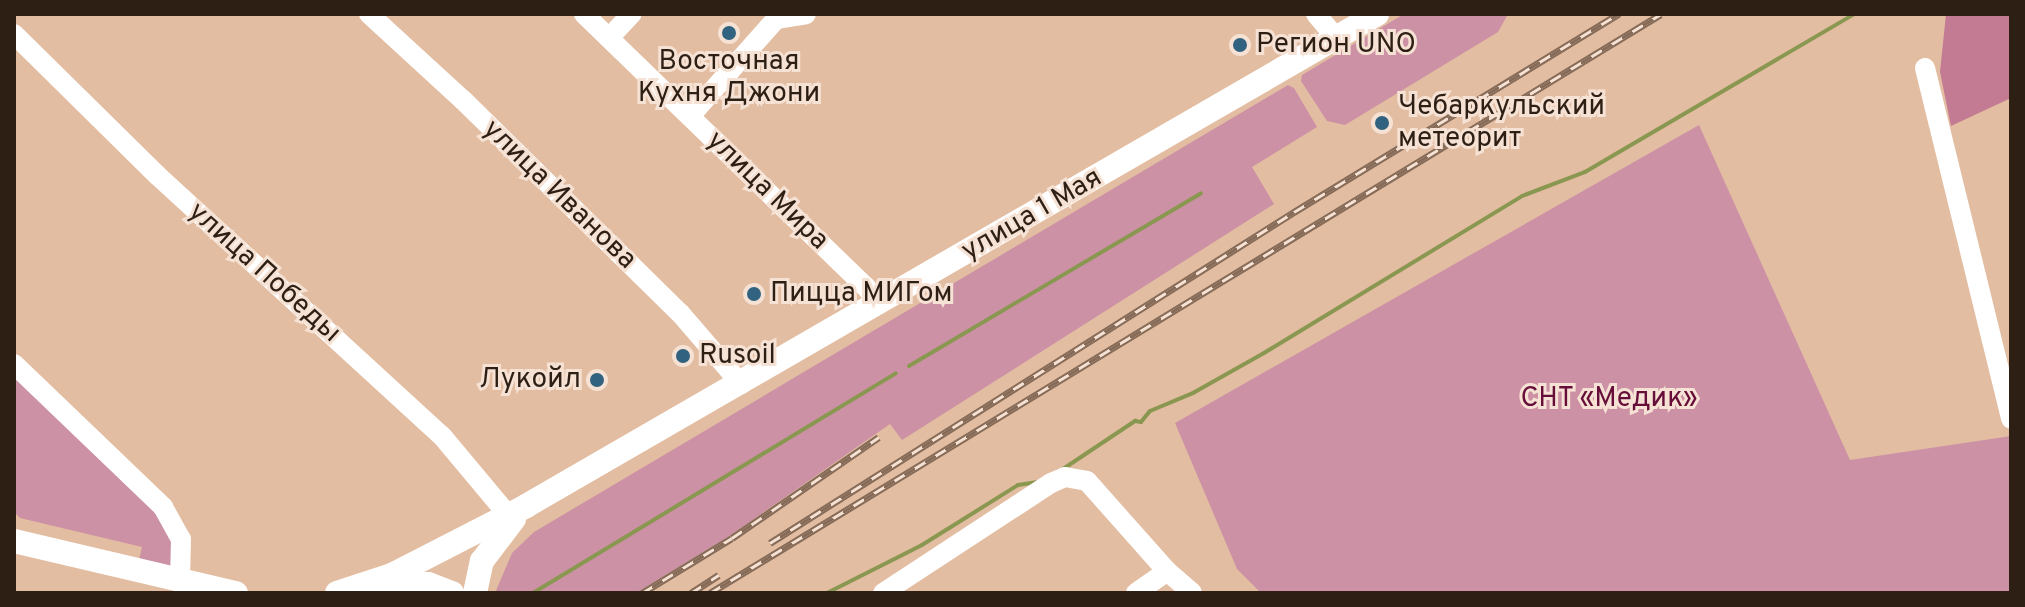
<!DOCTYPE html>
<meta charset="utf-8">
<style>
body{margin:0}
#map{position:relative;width:2025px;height:607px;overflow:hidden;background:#e3bda1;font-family:Overpass,sans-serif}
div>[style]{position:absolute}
.green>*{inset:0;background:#cc91a5}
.forest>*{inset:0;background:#c37b94}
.stream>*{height:4px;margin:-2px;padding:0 2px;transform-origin:2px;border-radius:2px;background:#8a9751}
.minor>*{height:20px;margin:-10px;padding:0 10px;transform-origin:10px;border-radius:10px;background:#fff}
.major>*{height:24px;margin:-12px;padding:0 12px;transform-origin:12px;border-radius:12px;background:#fff}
.rail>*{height:7px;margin-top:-3.5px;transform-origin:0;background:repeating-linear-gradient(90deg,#f6e2d4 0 12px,#856b58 0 24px);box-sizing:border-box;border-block:2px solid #856b58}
.dots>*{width:22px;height:22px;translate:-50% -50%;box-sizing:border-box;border:4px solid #f6e2d4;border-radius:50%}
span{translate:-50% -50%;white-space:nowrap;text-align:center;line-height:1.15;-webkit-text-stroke:6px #f6e2d4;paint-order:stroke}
.poi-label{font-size:28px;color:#2e1f15}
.left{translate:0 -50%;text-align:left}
.right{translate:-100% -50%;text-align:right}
.street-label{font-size:28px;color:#2e1f15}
.park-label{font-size:28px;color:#660e39}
.frame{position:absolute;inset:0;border:16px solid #2e1f15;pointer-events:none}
</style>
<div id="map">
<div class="green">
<div style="clip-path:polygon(1404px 14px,1508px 14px,1498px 32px,1345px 125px,1327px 121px,1301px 81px,1302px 75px)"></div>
<div style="clip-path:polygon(1288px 85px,1294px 88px,1317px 127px,1252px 167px,1274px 204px,902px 440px,890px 424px,731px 535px,636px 593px,495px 593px,512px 553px,534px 532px)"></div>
<div style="clip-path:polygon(1699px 125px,1850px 460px,2011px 436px,2011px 593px,1261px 593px,1237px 569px,1175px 423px)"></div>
<div style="clip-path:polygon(14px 373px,158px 511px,173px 538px,174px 567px,139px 560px,142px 547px,20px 518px,14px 512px)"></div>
</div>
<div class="forest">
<div style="clip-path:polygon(1946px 14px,2011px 14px,2011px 98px,1951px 126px,1940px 72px)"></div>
</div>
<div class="stream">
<div style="left:909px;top:366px;width:339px;rotate:-30.6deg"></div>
<div style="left:1063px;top:469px;width:87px;rotate:-33.7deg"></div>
<div style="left:1135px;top:421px;width:6px;rotate:9deg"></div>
<div style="left:1141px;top:422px;width:14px;rotate:-51deg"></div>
<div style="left:1150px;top:411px;width:47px;rotate:-22.7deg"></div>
<div style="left:1193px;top:393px;width:81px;rotate:-29.4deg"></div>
<div style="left:1264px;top:353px;width:302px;rotate:-31.3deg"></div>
<div style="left:1522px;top:196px;width:67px;rotate:-20.9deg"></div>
<div style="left:1585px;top:172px;width:312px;rotate:-30.4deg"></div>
<div style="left:533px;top:593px;width:424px;rotate:-31.2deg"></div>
<div style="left:827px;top:593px;width:106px;rotate:-26.8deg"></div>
<div style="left:922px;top:545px;width:113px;rotate:-32deg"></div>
<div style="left:1018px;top:485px;width:18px;rotate:-9deg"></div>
</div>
<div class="minor">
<div style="left:369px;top:14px;width:127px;rotate:42.5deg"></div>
<div style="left:463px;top:100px;width:304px;rotate:44.5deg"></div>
<div style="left:680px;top:313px;width:94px;rotate:49.3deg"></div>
<div style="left:584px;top:14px;width:392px;rotate:44.1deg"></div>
<div style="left:866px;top:287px;width:20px;rotate:53deg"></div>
<div style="left:1316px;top:14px;width:33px;rotate:50deg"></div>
<div style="left:14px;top:34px;width:201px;rotate:44.6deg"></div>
<div style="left:157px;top:175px;width:386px;rotate:42.5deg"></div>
<div style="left:442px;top:436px;width:104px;rotate:50.1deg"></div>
<div style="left:609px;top:38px;width:33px;rotate:-47deg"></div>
<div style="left:1925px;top:68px;width:361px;rotate:76.2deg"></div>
<div style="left:690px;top:116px;width:130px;rotate:-48.4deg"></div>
<div style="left:776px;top:19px;width:30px;rotate:-9deg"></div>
<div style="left:14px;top:364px;width:207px;rotate:43.8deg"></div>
<div style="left:163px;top:507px;width:37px;rotate:61deg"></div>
<div style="left:181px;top:539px;width:42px;rotate:91.4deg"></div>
<div style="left:883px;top:593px;width:201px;rotate:-33.2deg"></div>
<div style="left:1051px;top:483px;width:15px;rotate:-23deg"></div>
<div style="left:1065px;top:477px;width:22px;rotate:10deg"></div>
<div style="left:1087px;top:481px;width:120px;rotate:48.4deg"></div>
<div style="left:1167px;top:571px;width:33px;rotate:41deg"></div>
<div style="left:1136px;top:593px;width:38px;rotate:-35deg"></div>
</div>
<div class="major">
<div style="left:14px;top:541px;width:228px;rotate:13.2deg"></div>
<div style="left:384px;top:585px;width:44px;rotate:-1.3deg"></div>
<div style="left:428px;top:584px;width:26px;rotate:21deg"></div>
<div style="left:337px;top:593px;width:58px;rotate:-18.1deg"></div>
<div style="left:392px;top:575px;width:151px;rotate:-27.2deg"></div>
<div style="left:526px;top:506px;width:983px;rotate:-30.03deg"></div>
<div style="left:475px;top:593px;width:33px;rotate:-78deg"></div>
<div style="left:482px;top:561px;width:53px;rotate:-52.7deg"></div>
</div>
<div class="rail">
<div style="left:770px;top:543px;width:620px;rotate:-32.28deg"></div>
<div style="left:1294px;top:212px;width:381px;rotate:-31.4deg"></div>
<div style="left:642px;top:593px;width:105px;rotate:-31.4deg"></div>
<div style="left:732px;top:538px;width:178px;rotate:-34.5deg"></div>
<div style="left:691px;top:593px;width:33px;rotate:-33deg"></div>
<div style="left:710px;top:593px;width:1113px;rotate:-31.33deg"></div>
</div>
<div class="dots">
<div style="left:729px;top:33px;background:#316280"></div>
<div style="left:1240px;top:45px;background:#316280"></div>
<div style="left:1382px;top:123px;background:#316280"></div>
<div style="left:754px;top:294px;background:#316280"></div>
<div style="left:683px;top:356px;background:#316280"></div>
<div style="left:597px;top:380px;background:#316280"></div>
</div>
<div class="poi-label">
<span class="left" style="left:1256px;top:45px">Регион UNO</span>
<span style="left:729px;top:78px">Восточная<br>Кухня Джони</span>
<span class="left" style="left:1398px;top:123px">Чебаркульский<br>метеорит</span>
<span class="left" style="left:770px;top:294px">Пицца МИГом</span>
<span class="left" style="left:699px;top:356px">Rusoil</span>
<span class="right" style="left:581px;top:380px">Лукойл</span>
</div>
<div class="street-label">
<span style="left:767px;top:191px;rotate:44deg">улица Мира</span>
<span style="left:559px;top:195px;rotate:44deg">улица Иванова</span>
<span style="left:1032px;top:215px;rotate:-30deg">улица 1 Мая</span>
<span style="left:264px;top:273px;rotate:42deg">улица Победы</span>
</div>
<div class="park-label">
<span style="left:1609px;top:399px">СНТ «Медик»</span>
</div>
<div class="frame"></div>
</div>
